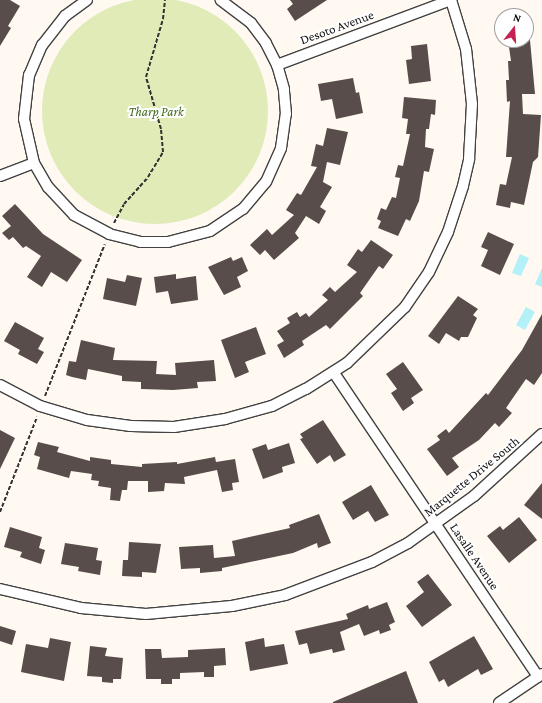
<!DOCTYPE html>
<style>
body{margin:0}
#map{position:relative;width:542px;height:703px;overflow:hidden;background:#fff9f1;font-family:"Crimson Pro",serif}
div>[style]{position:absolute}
.green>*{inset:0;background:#e0ebb8}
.round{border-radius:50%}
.water>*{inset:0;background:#b3f0f8}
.building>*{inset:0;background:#584d4b}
.path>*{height:2px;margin-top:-1px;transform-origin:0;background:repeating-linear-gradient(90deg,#313131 0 4px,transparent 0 6px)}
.roads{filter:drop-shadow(1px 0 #424242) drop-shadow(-1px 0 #424242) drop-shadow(0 1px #424242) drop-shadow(0 -1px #424242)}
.street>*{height:10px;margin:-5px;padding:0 5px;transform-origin:5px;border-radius:5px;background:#fff}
span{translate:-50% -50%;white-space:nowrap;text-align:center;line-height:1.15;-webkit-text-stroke:4px #fff;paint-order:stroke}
.street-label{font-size:13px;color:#0f0f0f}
.park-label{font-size:13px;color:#406a1c;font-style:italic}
.north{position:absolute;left:494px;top:8px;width:40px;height:40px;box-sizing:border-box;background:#fff;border:1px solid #9f9f9f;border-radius:50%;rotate:17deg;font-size:11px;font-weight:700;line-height:16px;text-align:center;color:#0f0f0f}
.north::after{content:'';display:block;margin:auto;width:14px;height:18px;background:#c52152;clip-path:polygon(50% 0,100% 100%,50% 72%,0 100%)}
</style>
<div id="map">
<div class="green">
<div class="round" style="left:42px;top:-2px;width:226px;height:226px"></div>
</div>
<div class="water">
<div style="clip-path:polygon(520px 254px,529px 258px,521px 276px,512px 273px)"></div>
<div style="clip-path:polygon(542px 268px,542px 287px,535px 284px)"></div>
<div style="clip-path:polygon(526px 307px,535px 312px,525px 330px,516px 325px)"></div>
</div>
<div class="building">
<div style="clip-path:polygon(0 0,10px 0,20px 6px,8px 26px,11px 28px,0 46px)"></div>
<div style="clip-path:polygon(290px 0,327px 0,295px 21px,287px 9px,293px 4px)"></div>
<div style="clip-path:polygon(508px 40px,530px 40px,535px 94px,522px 94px,523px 114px,541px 115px,538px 157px,533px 162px,524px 205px,511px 202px,510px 208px,496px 205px,500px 184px,506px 185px,512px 157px,506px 157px,510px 101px,507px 102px,506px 80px,509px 80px,508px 61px,511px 61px)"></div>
<div style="clip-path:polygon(427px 44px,431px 81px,409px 84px,406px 60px,412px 59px,411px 46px)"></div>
<div style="clip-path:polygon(353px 78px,356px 93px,359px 92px,363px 113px,336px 119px,332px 99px,321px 101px,318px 84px)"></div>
<div style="clip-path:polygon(404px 97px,436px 100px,435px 115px,431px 114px,429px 129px,426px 129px,425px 147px,434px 149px,429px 172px,424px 171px,419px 201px,410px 221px,406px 219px,398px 236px,378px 228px,381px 221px,377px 219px,381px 208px,386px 210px,392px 197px,396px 198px,400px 178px,395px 177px,398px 165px,403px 166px,410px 134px,406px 134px,408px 119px,402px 118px)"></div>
<div style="clip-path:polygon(327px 128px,348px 132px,340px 165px,327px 162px,323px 182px,332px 187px,320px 207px,326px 211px,319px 224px,306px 216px,295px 233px,299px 238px,274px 260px,265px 250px,260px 255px,250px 245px,267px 229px,272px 235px,294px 215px,286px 210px,297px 193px,301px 195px,317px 167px,311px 166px,316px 144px,323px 146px)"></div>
<div style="clip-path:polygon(15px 204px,43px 234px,82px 260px,67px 282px,51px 272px,42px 287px,27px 277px,41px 256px,26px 246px,23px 248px,13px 237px,9px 240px,2px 233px,11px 226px,2px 216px)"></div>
<div style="clip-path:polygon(488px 232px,514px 244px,500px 275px,481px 266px,488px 250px,481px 247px)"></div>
<div style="clip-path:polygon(371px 240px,393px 255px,383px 269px,379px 266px,360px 293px,363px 296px,330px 329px,326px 325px,302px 341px,304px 345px,284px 358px,277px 345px,284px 341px,277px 331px,290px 323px,287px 318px,297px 312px,300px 317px,306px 313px,309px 317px,328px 300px,322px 295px,330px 287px,335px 292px,357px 272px,347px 265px,358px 249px,362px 252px)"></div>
<div style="clip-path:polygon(231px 257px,233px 261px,242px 257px,248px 271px,237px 277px,241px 287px,224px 295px,208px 267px)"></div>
<div style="clip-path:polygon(176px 274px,176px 279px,196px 276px,198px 300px,171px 304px,168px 291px,156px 293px,154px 277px)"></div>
<div style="clip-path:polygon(127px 275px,142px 278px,136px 306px,103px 299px,107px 278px,125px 282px)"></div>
<div style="clip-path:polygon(458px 296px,478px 309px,473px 315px,477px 318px,468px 337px,461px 337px,459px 341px,446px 333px,439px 344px,428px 336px)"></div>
<div style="clip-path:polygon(542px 314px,542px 373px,534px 385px,526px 379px,506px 408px,512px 413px,499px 427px,495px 423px,479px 440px,452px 458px,459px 467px,447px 476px,427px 449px,440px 440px,437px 436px,446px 429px,449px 433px,486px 393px,488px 395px,522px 350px)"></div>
<div style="clip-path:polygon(15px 322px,44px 338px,38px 349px,44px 352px,37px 364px,18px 354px,20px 350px,4px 341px)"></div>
<div style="clip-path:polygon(256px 327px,266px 354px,245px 362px,249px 372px,235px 378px,221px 340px)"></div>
<div style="clip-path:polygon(81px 340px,115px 348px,113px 360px,157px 361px,156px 374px,176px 375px,175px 363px,214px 360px,216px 381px,197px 382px,198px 388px,173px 390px,141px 389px,141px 382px,122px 381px,122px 376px,88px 369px,86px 380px,72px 377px,66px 375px,69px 361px,76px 362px)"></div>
<div style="clip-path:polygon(403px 362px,423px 390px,411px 398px,414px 403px,403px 411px,391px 393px,397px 389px,386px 374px)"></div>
<div style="clip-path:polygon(323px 420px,346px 455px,334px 462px,330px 455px,317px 464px,300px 439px,303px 438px,300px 434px)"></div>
<div style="clip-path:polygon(0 430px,15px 438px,0 469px)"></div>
<div style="clip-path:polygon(38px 442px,59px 447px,57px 452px,90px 461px,90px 457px,111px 460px,111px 464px,142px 467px,142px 464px,177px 462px,177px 464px,215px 457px,216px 462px,235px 459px,239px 482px,232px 483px,233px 490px,222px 492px,217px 470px,184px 477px,185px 484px,165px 483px,164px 491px,148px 492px,148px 481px,128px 481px,127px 490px,122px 490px,120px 501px,110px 500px,111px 488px,98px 486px,99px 481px,91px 480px,92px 474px,71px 471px,69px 478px,37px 469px,40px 457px,34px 455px)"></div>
<div style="clip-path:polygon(289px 443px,295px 463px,282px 467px,283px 472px,263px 479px,252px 449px,266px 444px,268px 450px)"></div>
<div style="clip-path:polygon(542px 483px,542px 519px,524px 505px)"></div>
<div style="clip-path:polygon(371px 485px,389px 515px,375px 522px,368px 511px,353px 520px,342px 502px)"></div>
<div style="clip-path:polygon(319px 514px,331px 543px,318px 548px,317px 543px,293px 553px,222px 568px,222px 571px,200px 573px,200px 568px,181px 569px,179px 547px,213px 545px,214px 558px,235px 556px,232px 541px,290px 528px,289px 525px)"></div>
<div style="clip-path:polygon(519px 517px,537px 540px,509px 563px,487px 536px,500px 526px,503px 530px)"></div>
<div style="clip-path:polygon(10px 527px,42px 537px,39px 548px,45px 550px,41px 564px,20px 557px,22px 552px,4px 547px)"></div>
<div style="clip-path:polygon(129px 542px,161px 544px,156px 573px,142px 572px,142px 577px,122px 576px,123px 560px,128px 560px)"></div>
<div style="clip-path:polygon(65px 543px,98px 548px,96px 560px,102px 561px,100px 575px,78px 571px,79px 567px,61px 564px)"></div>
<div style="clip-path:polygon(428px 574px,452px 605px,422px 627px,406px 606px,424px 592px,417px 582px)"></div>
<div style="clip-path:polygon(387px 602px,395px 622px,389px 625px,391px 630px,380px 634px,379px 630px,364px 636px,359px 624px,340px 632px,345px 650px,333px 653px,332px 649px,310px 654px,307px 643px,299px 645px,295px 631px,348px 619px,346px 614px,368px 605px,369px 609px)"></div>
<div style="clip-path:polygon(0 626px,16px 631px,12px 645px,0 641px)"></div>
<div style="clip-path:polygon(474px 636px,493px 669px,481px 675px,478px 669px,448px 687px,444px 679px,439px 682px,429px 662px)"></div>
<div style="clip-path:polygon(50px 638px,71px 642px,64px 681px,21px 672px,26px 644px,48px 648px)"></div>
<div style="clip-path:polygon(264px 638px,265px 647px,284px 644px,288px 664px,250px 671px,245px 642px)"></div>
<div style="clip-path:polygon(90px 646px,107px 648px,105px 656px,123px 658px,121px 679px,113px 679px,113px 683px,102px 682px,102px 677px,87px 676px)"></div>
<div style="clip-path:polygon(225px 648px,226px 665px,214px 666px,214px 677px,204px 677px,204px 672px,180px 673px,180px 679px,172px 679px,172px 684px,161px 684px,161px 679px,146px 679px,145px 649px,161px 649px,162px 658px,188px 657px,188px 650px)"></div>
<div style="clip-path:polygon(406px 671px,418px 703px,333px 703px,333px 702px)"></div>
</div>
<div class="path">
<div style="left:114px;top:223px;width:21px;rotate:-62deg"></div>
<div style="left:124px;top:204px;width:36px;rotate:-48deg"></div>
<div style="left:148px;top:177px;width:29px;rotate:-59deg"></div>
<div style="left:163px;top:152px;width:23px;rotate:-95deg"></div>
<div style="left:161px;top:129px;width:54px;rotate:-106.1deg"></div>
<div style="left:146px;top:77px;width:60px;rotate:-73.7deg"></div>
<div style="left:163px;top:19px;width:19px;rotate:-84deg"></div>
<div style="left:45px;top:396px;width:163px;rotate:-68.5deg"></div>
<div style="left:0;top:512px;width:102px;rotate:-68.7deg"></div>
</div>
<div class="roads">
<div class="street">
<div style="left:87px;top:0;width:27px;rotate:144deg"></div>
<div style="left:65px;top:16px;width:37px;rotate:128deg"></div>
<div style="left:42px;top:45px;width:33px;rotate:113deg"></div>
<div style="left:29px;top:75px;width:44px;rotate:96.5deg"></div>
<div style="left:24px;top:119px;width:45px;rotate:77.2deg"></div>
<div style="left:34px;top:163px;width:28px;rotate:60deg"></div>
<div style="left:48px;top:187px;width:38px;rotate:47deg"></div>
<div style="left:74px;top:215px;width:40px;rotate:28deg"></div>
<div style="left:109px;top:234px;width:32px;rotate:14deg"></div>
<div style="left:140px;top:242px;width:28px"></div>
<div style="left:168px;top:242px;width:43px;rotate:-14.7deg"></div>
<div style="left:210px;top:231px;width:40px;rotate:-34deg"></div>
<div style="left:243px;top:209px;width:35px;rotate:-50deg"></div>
<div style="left:266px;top:182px;width:37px;rotate:-66deg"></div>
<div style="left:281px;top:148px;width:34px;rotate:-82deg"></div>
<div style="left:286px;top:114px;width:25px;rotate:-95deg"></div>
<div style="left:284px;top:89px;width:25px;rotate:-106deg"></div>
<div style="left:277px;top:65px;width:25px;rotate:-117deg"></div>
<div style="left:266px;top:43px;width:25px;rotate:-127deg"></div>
<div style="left:251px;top:23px;width:38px;rotate:-143deg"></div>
<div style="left:277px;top:65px;width:186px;rotate:-20.5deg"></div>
<div style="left:0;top:176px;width:36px;rotate:-21deg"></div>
<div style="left:334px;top:373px;width:366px;rotate:56.1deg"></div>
<div style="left:0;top:385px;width:45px;rotate:27.7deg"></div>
<div style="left:40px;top:406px;width:49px;rotate:16.6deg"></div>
<div style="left:87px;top:420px;width:44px;rotate:7.8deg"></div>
<div style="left:131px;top:426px;width:43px;rotate:1.3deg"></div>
<div style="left:174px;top:427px;width:52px;rotate:-8.9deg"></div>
<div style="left:225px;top:419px;width:49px;rotate:-15.5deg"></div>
<div style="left:272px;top:406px;width:38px;rotate:-27deg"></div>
<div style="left:306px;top:389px;width:49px;rotate:-32.4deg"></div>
<div style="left:347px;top:363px;width:81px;rotate:-44deg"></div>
<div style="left:405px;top:307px;width:42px;rotate:-55.6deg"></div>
<div style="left:429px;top:272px;width:44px;rotate:-64.6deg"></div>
<div style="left:448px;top:232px;width:48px;rotate:-71.9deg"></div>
<div style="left:463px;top:186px;width:28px;rotate:-77deg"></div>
<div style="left:469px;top:159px;width:55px;rotate:-86.9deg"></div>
<div style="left:472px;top:104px;width:55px;rotate:-96.2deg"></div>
<div style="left:466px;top:49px;width:51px;rotate:-107deg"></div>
<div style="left:0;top:589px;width:83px;rotate:13.2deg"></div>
<div style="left:81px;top:608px;width:65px;rotate:5.3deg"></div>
<div style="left:146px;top:614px;width:86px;rotate:-5.3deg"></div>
<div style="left:232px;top:606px;width:54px;rotate:-11.7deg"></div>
<div style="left:285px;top:595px;width:93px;rotate:-20.8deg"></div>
<div style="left:372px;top:562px;width:41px;rotate:-27.8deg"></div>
<div style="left:408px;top:543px;width:81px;rotate:-35.5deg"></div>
<div style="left:474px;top:496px;width:92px;rotate:-42.4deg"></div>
<div style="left:499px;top:703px;width:52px;rotate:-34deg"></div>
</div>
</div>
<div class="street-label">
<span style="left:337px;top:28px;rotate:-20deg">Desoto Avenue</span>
<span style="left:472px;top:477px;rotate:-39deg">Marquette Drive South</span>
<span style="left:474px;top:557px;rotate:56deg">Lasalle Avenue</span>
</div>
<div class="park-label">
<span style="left:156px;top:112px">Tharp Park</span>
</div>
<div class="north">N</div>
</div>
